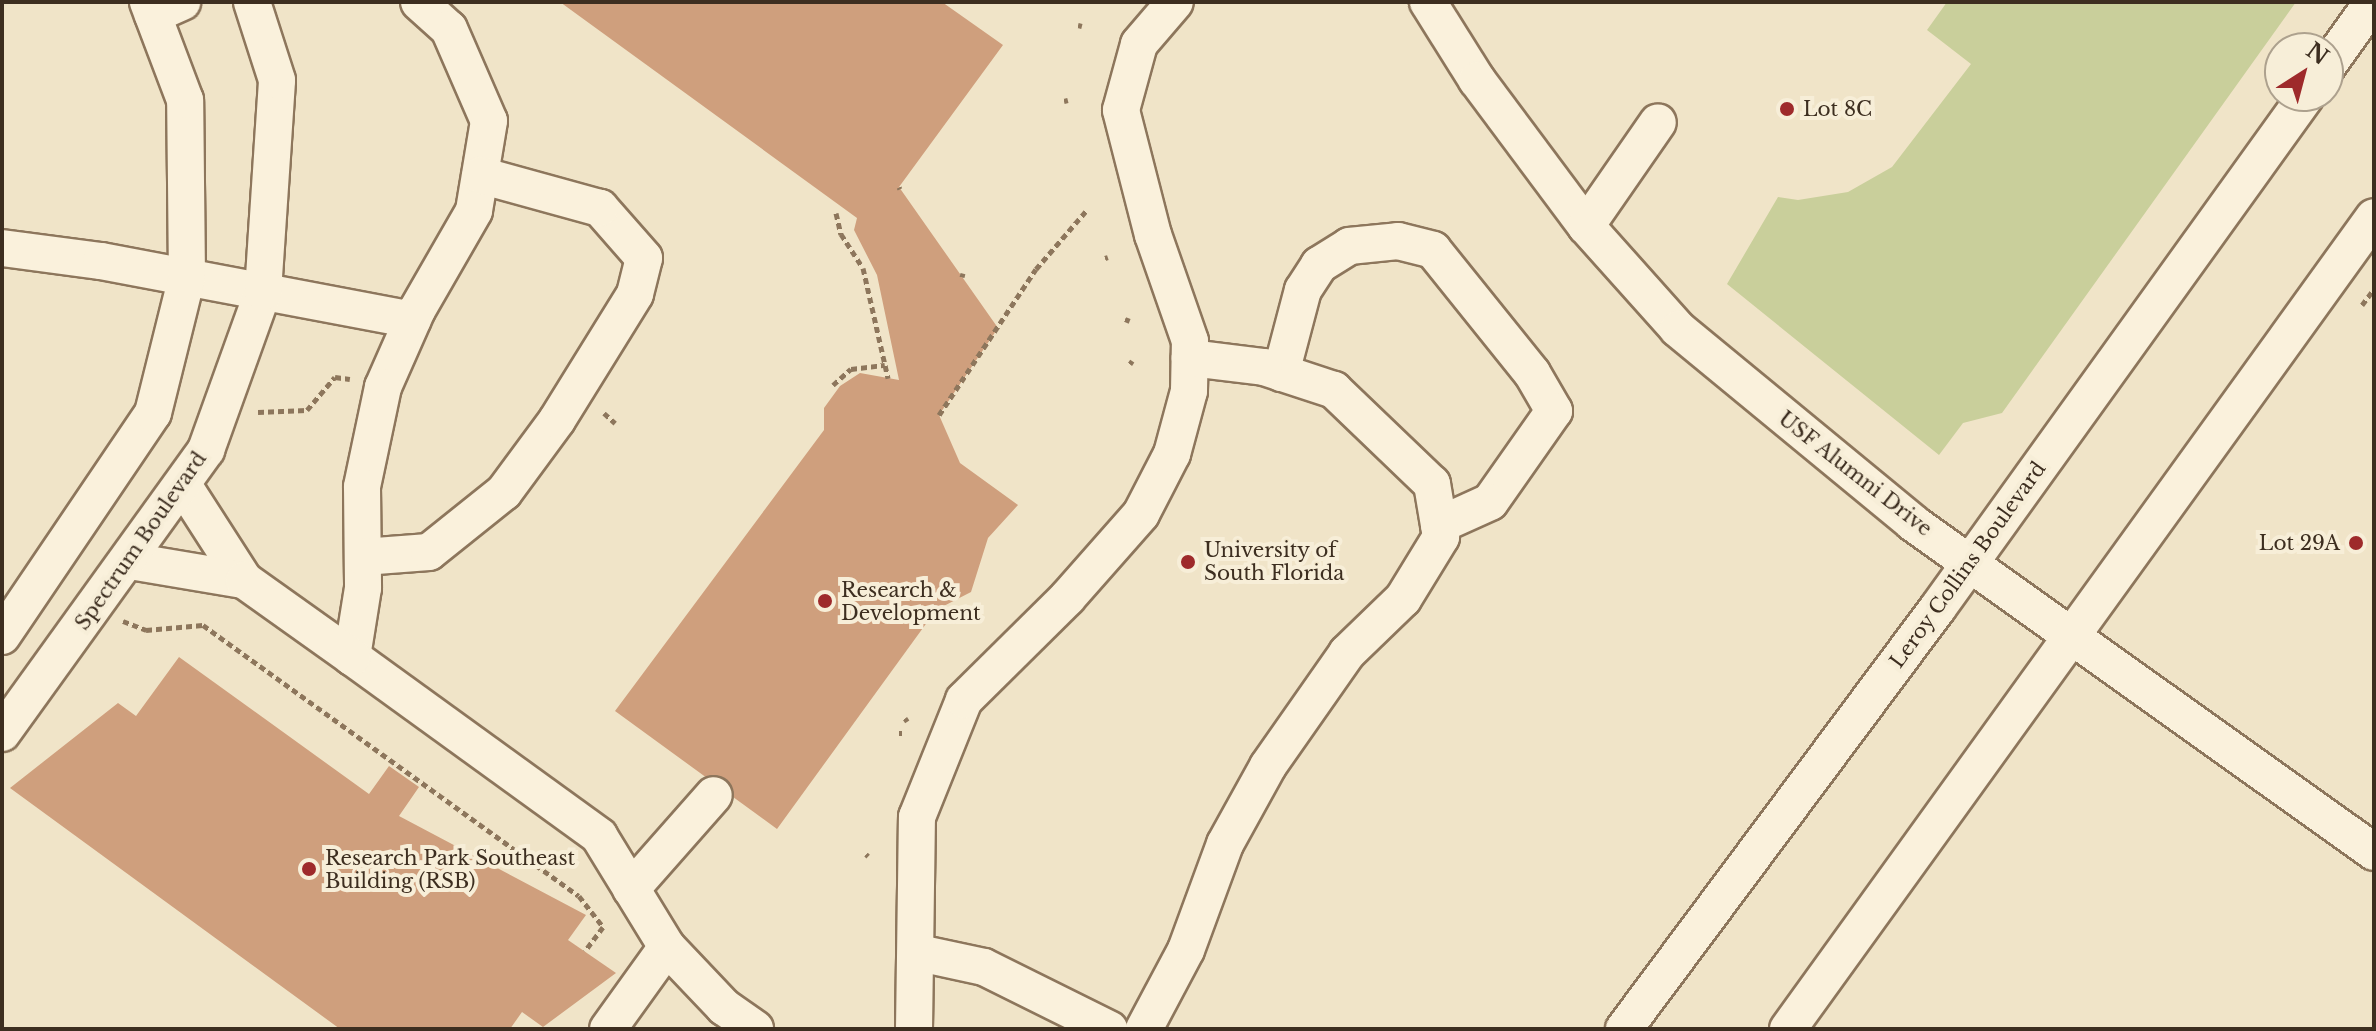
<!DOCTYPE html>
<style>
body{margin:0}
#map{position:relative;width:2376px;height:1031px;overflow:hidden;background:#f0e4c8;font-family:"Libre Baskerville",serif}
div>[style]{position:absolute}
.green>*{inset:0;background:#c9cf9b}
.building>*{inset:0;background:#cf9f7d}
.path>*{height:5px;margin-top:-2.5px;transform-origin:0;background:repeating-linear-gradient(90deg,#8d765c 0 6px,transparent 0 10px)}
.roads{filter:drop-shadow(2px 0 #8d765c) drop-shadow(-2px 0 #8d765c) drop-shadow(0 2px #8d765c) drop-shadow(0 -2px #8d765c)}
.minor>*{height:36px;margin:-18px;padding:0 18px;transform-origin:18px;border-radius:18px;background:#faf1dc}
.dots>*{width:22px;height:22px;translate:-50% -50%;box-sizing:border-box;border:4px solid #f7eed8;border-radius:50%}
span{translate:-50% -50%;white-space:nowrap;text-align:center;line-height:1.15;-webkit-text-stroke:8px #f7eed8;paint-order:stroke}
.poi-label{font-size:20px;color:#3d2e20}
.left{translate:0 -50%;text-align:left}
.right{translate:-100% -50%;text-align:right}
.street-label{font-size:20px;color:#3d2e20}
.frame{position:absolute;inset:0;border:4px solid #3d2e20;pointer-events:none}
.north{position:absolute;left:2264px;top:32px;width:80px;height:80px;box-sizing:border-box;background:#f7eed8;border:2px solid #ada18e;border-radius:50%;rotate:36deg;font-size:22px;font-weight:700;line-height:32px;text-align:center;color:#3d2e20}
.north::after{content:'';display:block;margin:auto;width:28px;height:36px;background:#9e2a2b;clip-path:polygon(50% 0,100% 100%,50% 72%,0 100%)}
</style>
<div id="map">
<div class="green">
<div style="clip-path:polygon(1947px 2px,2296px 2px,2002px 413px,1963px 423px,1939px 455px,1727px 284px,1778px 197px,1798px 200px,1848px 192px,1892px 167px,1971px 64px,1927px 30px)"></div>
</div>
<div class="building">
<div style="clip-path:polygon(560px 2px,942px 2px,1003px 45px,899px 187px,998px 328px,939px 415px,960px 463px,1018px 505px,988px 538px,971px 592px,936px 610px,777px 829px,615px 711px,824px 430px,824px 408px,840px 386px,860px 373px,899px 380px,877px 275px,854px 230px,857px 218px)"></div>
<div style="clip-path:polygon(179px 657px,369px 794px,389px 766px,419px 787px,399px 816px,586px 915px,568px 940px,616px 973px,543px 1027px,522px 1012px,510px 1029px,340px 1029px,10px 788px,118px 703px,136px 716px)"></div>
</div>
<div class="path">
<div style="left:1078px;top:25px;width:4px;rotate:14deg"></div>
<div style="left:1064px;top:101px;width:4px;rotate:-14deg"></div>
<div style="left:899px;top:187px;width:2px;rotate:63deg"></div>
<div style="left:836px;top:213px;width:22px;rotate:77deg"></div>
<div style="left:841px;top:234px;width:40px;rotate:57.1deg"></div>
<div style="left:863px;top:268px;width:113px;rotate:77.2deg"></div>
<div style="left:1105px;top:258px;width:3px;rotate:-18deg"></div>
<div style="left:962px;top:277px;width:4px;rotate:-76deg"></div>
<div style="left:2362px;top:305px;width:20px;rotate:-53deg"></div>
<div style="left:1125px;top:319px;width:5px;rotate:22deg"></div>
<div style="left:1130px;top:364px;width:4px;rotate:-56deg"></div>
<div style="left:833px;top:385px;width:24px;rotate:-42deg"></div>
<div style="left:851px;top:369px;width:34px;rotate:-7deg"></div>
<div style="left:258px;top:412px;width:49px;rotate:-2.3deg"></div>
<div style="left:307px;top:410px;width:43px;rotate:-49.7deg"></div>
<div style="left:335px;top:377px;width:15px;rotate:8deg"></div>
<div style="left:604px;top:413px;width:15px;rotate:42deg"></div>
<div style="left:939px;top:415px;width:175px;rotate:-56.4deg"></div>
<div style="left:1036px;top:269px;width:78px;rotate:-49.2deg"></div>
<div style="left:123px;top:621px;width:25px;rotate:21deg"></div>
<div style="left:146px;top:630px;width:57px;rotate:-5deg"></div>
<div style="left:203px;top:625px;width:463px;rotate:35.8deg"></div>
<div style="left:579px;top:896px;width:39px;rotate:52deg"></div>
<div style="left:603px;top:927px;width:30px;rotate:127deg"></div>
<div style="left:905px;top:718px;width:4px;rotate:56deg"></div>
<div style="left:899px;top:733px;width:3px"></div>
<div style="left:866px;top:854px;width:3px;rotate:45deg"></div>
</div>
<div class="roads">
<div class="minor">
<div style="left:419px;top:2px;width:40px;rotate:42deg"></div>
<div style="left:449px;top:29px;width:100px;rotate:66.5deg"></div>
<div style="left:489px;top:121px;width:91px;rotate:99.5deg"></div>
<div style="left:474px;top:211px;width:114px;rotate:119.9deg"></div>
<div style="left:417px;top:310px;width:84px;rotate:113.8deg"></div>
<div style="left:383px;top:387px;width:102px;rotate:101.9deg"></div>
<div style="left:362px;top:487px;width:101px;rotate:89.4deg"></div>
<div style="left:363px;top:588px;width:70px;rotate:99.1deg"></div>
<div style="left:352px;top:657px;width:305px;rotate:35.9deg"></div>
<div style="left:599px;top:836px;width:130px;rotate:58.5deg"></div>
<div style="left:667px;top:947px;width:83px;rotate:46.5deg"></div>
<div style="left:724px;top:1007px;width:38px;rotate:35deg"></div>
<div style="left:1428px;top:2px;width:92px;rotate:57.9deg"></div>
<div style="left:1477px;top:80px;width:182px;rotate:53.3deg"></div>
<div style="left:1586px;top:226px;width:138px;rotate:48.2deg"></div>
<div style="left:1678px;top:329px;width:305px;rotate:39.5deg"></div>
<div style="left:1913px;top:523px;width:566px;rotate:35.51deg"></div>
<div style="left:153px;top:15px;width:32px;rotate:-24deg"></div>
<div style="left:2328px;top:65px;width:77px;rotate:-54.5deg"></div>
<div style="left:1586px;top:226px;width:126px;rotate:-55.3deg"></div>
<div style="left:2px;top:248px;width:100px;rotate:7.5deg"></div>
<div style="left:101px;top:261px;width:317px;rotate:10.7deg"></div>
<div style="left:1281px;top:373px;width:86px;rotate:-75.2deg"></div>
<div style="left:1303px;top:290px;width:30px;rotate:-57deg"></div>
<div style="left:1319px;top:265px;width:36px;rotate:-32deg"></div>
<div style="left:1349px;top:246px;width:49px;rotate:-5.8deg"></div>
<div style="left:1398px;top:241px;width:36px;rotate:14deg"></div>
<div style="left:1433px;top:250px;width:158px;rotate:51.2deg"></div>
<div style="left:1532px;top:373px;width:44px;rotate:59.9deg"></div>
<div style="left:1554px;top:411px;width:111px;rotate:125.1deg"></div>
<div style="left:1490px;top:502px;width:56px;rotate:155.7deg"></div>
<div style="left:183px;top:485px;width:113px;rotate:57.3deg"></div>
<div style="left:363px;top:557px;width:66px;rotate:-4.3deg"></div>
<div style="left:429px;top:552px;width:96px;rotate:-38.7deg"></div>
<div style="left:504px;top:492px;width:89px;rotate:-53.6deg"></div>
<div style="left:557px;top:420px;width:148px;rotate:-58.2deg"></div>
<div style="left:635px;top:294px;width:37px;rotate:-76deg"></div>
<div style="left:644px;top:258px;width:67px;rotate:-131.3deg"></div>
<div style="left:600px;top:208px;width:124px;rotate:-164.6deg"></div>
<div style="left:130px;top:561px;width:116px;rotate:9.5deg"></div>
<div style="left:244px;top:580px;width:133px;rotate:35.5deg"></div>
<div style="left:2px;top:636px;width:269px;rotate:-55.9deg"></div>
<div style="left:153px;top:413px;width:140px;rotate:-76deg"></div>
<div style="left:187px;top:277px;width:177px;rotate:-90.6deg"></div>
<div style="left:185px;top:100px;width:105px;rotate:-110.7deg"></div>
<div style="left:2px;top:733px;width:349px;rotate:-54.2deg"></div>
<div style="left:206px;top:450px;width:168px;rotate:-70.2deg"></div>
<div style="left:263px;top:292px;width:212px;rotate:-86.2deg"></div>
<div style="left:277px;top:80px;width:82px;rotate:-107.8deg"></div>
<div style="left:631px;top:889px;width:125px;rotate:-48.6deg"></div>
<div style="left:919px;top:953px;width:66px;rotate:12.2deg"></div>
<div style="left:984px;top:967px;width:140px;rotate:26.4deg"></div>
<div style="left:608px;top:1029px;width:101px;rotate:-54.3deg"></div>
<div style="left:914px;top:1029px;width:212px;rotate:-89.2deg"></div>
<div style="left:917px;top:817px;width:126px;rotate:-68.1deg"></div>
<div style="left:964px;top:700px;width:145px;rotate:-44.7deg"></div>
<div style="left:1067px;top:598px;width:112px;rotate:-48.6deg"></div>
<div style="left:1141px;top:514px;width:68px;rotate:-62.7deg"></div>
<div style="left:1172px;top:454px;width:65px;rotate:-74.9deg"></div>
<div style="left:1189px;top:391px;width:50px;rotate:-88.9deg"></div>
<div style="left:1190px;top:341px;width:112px;rotate:-109.2deg"></div>
<div style="left:1153px;top:235px;width:129px;rotate:-104.4deg"></div>
<div style="left:1121px;top:110px;width:68px;rotate:-74.7deg"></div>
<div style="left:1139px;top:44px;width:55px;rotate:-49.4deg"></div>
<div style="left:1144px;top:1029px;width:89px;rotate:-62deg"></div>
<div style="left:1186px;top:950px;width:113px;rotate:-69.8deg"></div>
<div style="left:1225px;top:844px;width:89px;rotate:-61.1deg"></div>
<div style="left:1268px;top:766px;width:138px;rotate:-55deg"></div>
<div style="left:1347px;top:653px;width:78px;rotate:-44deg"></div>
<div style="left:1403px;top:599px;width:73px;rotate:-58.5deg"></div>
<div style="left:1441px;top:537px;width:54px;rotate:-99.6deg"></div>
<div style="left:1432px;top:484px;width:136px;rotate:-136.2deg"></div>
<div style="left:1334px;top:390px;width:74px;rotate:-161.8deg"></div>
<div style="left:1264px;top:367px;width:75px;rotate:-173.1deg"></div>
<div style="left:1624px;top:1029px;width:524px;rotate:-53.31deg"></div>
<div style="left:1937px;top:609px;width:632px;rotate:-54.27deg"></div>
<div style="left:1788px;top:1029px;width:1001px;rotate:-54.18deg"></div>
</div>
</div>
<div class="dots">
<div style="left:1787px;top:109px;background:#9e2a2b"></div>
<div style="left:2356px;top:543px;background:#9e2a2b"></div>
<div style="left:1188px;top:562px;background:#9e2a2b"></div>
<div style="left:825px;top:601px;background:#9e2a2b"></div>
<div style="left:309px;top:869px;background:#9e2a2b"></div>
</div>
<div class="poi-label">
<span class="left" style="left:1803px;top:109px">Lot 8C</span>
<span class="right" style="left:2340px;top:543px">Lot 29A</span>
<span class="left" style="left:1204px;top:562px">University of<br>South Florida</span>
<span class="left" style="left:841px;top:602px">Research &amp;<br>Development</span>
<span class="left" style="left:325px;top:870px">Research Park Southeast<br>Building (RSB)</span>
</div>
<div class="street-label">
<span style="left:1855px;top:474px;rotate:38deg">USF Alumni Drive</span>
<span style="left:141px;top:541px;rotate:-55deg">Spectrum Boulevard</span>
<span style="left:1968px;top:565px;rotate:-54deg">Leroy Collins Boulevard</span>
</div>
<div class="frame"></div>
<div class="north">N</div>
</div>
